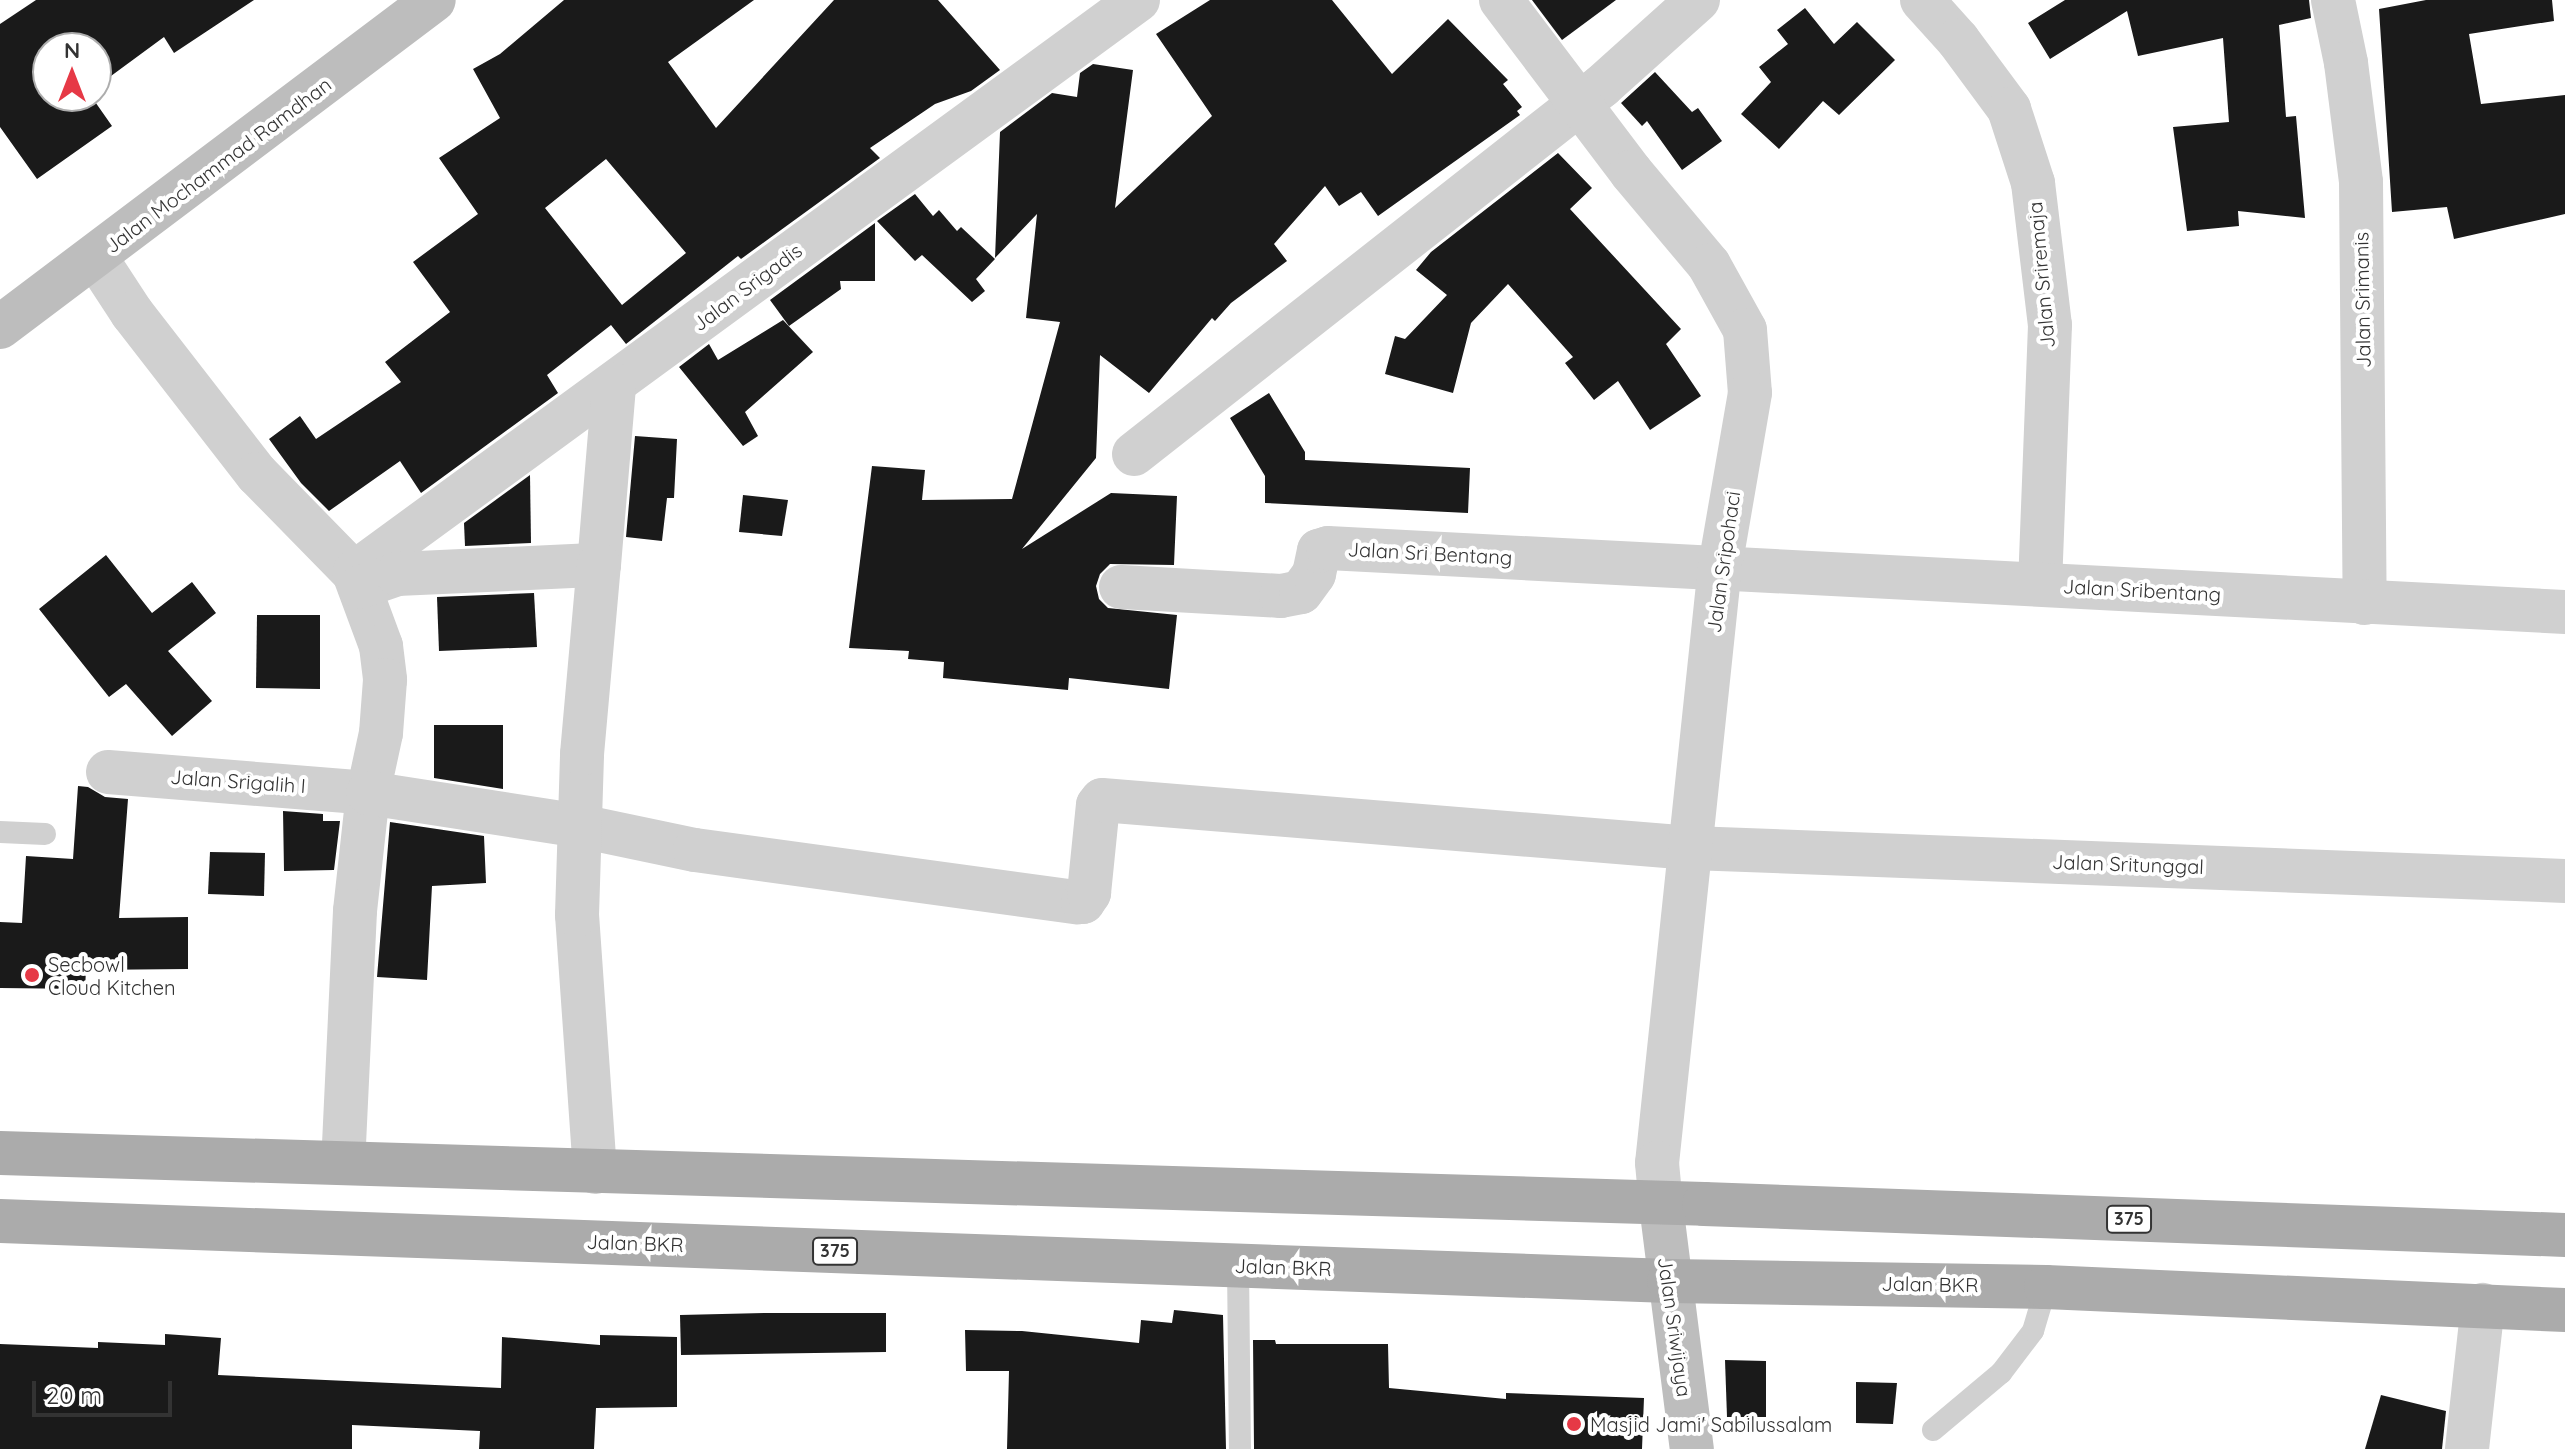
<!DOCTYPE html>
<style>
body{margin:0}
#map{position:relative;width:2565px;height:1449px;overflow:hidden;background:#fff;font-family:Quicksand,sans-serif}
div>[style]{position:absolute}
.building>*{inset:0;background:#1a1a1a}
.service>*{height:22px;margin:-11px;padding:0 11px;transform-origin:11px;border-radius:11px;background:#d0d0d0}
.minor>*{height:44px;margin:-22px;padding:0 22px;transform-origin:22px;border-radius:22px;background:#d0d0d0}
.tertiary>*{height:44px;margin:-22px;padding:0 22px;transform-origin:22px;border-radius:22px;background:#d0d0d0}
.secondary>*{height:44px;margin:-22px;padding:0 22px;transform-origin:22px;border-radius:22px;background:#bdbdbd}
.primary>*{height:44px;margin:-22px;padding:0 22px;transform-origin:22px;border-radius:22px;background:#ababab}
.dots>*{width:22px;height:22px;translate:-50% -50%;box-sizing:border-box;border:4px solid #fff;border-radius:50%}
span{translate:-50% -50%;white-space:nowrap;text-align:center;line-height:1.15;-webkit-text-stroke:8px #fff;paint-order:stroke}
.shield-label span{padding:2px 6px;background:#fff;border:2px solid;border-radius:6px;-webkit-text-stroke-width:0}
.shield-label{font-size:18px;color:#333;font-weight:700}
.street-label{font-size:20px;color:#333}
.poi-label{font-size:20px;color:#333}
.left{translate:0 -50%;text-align:left}
.north{position:absolute;left:32px;top:32px;width:80px;height:80px;box-sizing:border-box;background:#fff;border:2px solid #adadad;border-radius:50%;rotate:0deg;font-size:22px;font-weight:700;line-height:32px;text-align:center;color:#333}
.north::after{content:'';display:block;margin:auto;width:28px;height:36px;background:#e63946;clip-path:polygon(50% 0,100% 100%,50% 72%,0 100%)}
.scale{position:absolute;left:32px;top:1381px;width:140px;height:36px;box-sizing:border-box;border:4px solid #333;border-top:0;padding-left:10px;font-size:24px;line-height:28px;white-space:nowrap;color:#333;-webkit-text-stroke:6px #fff;paint-order:stroke}
</style>
<div id="map">
<div class="building">
<div style="clip-path:polygon(36px 0,254px 0,174px 53px,164px 37px,96px 87px,96px 48px,48px 48px,48px 96px,91px 96px,112px 126px,37px 179px,0 127px,0 24px)"></div>
<div style="clip-path:polygon(evenodd,564px 0,754px 0,668px 62px,716px 128px,834px 0,938px 0,1000px 70px,971px 91px,935px 104px,870px 148px,880px 158px,741px 259px,738px 256px,626px 344px,611px 325px,547px 375px,558px 393px,421px 493px,400px 461px,329px 511px,301px 483px,269px 439px,300px 416px,316px 439px,401px 382px,385px 362px,450px 312px,413px 262px,478px 214px,439px 158px,500px 118px,473px 69px,500px 54px,564px 0,606px 159px,686px 253px,622px 305px,545px 208px,606px 159px)"></div>
<div style="clip-path:polygon(1210px 0,1332px 0,1392px 74px,1448px 19px,1508px 80px,1503px 84px,1522px 107px,1517px 111px,1520px 115px,1378px 216px,1361px 192px,1339px 206px,1325px 186px,1274px 244px,1287px 261px,1231px 303px,1215px 321px,1212px 318px,1149px 393px,1100px 355px,1096px 458px,1022px 549px,1111px 493px,1177px 496px,1174px 565px,1110px 564px,1100px 574px,1096px 586px,1099px 599px,1108px 608px,1177px 615px,1169px 689px,1069px 678px,1068px 690px,943px 678px,944px 662px,908px 659px,909px 651px,849px 648px,872px 466px,925px 470px,922px 500px,1012px 499px,1060px 322px,1026px 318px,1037px 214px,995px 258px,1000px 132px,1052px 93px,1077px 97px,1080px 73px,1093px 64px,1133px 70px,1115px 208px,1212px 116px,1156px 34px)"></div>
<div style="clip-path:polygon(1532px 0,1616px 0,1562px 40px)"></div>
<div style="clip-path:polygon(2065px 0,2309px 0,2311px 18px,2279px 25px,2286px 117px,2296px 116px,2305px 218px,2238px 211px,2239px 226px,2187px 231px,2173px 127px,2229px 122px,2223px 38px,2138px 56px,2127px 11px,2050px 59px,2028px 23px)"></div>
<div style="clip-path:polygon(2426px 0,2552px 0,2554px 21px,2469px 34px,2481px 104px,2565px 95px,2565px 214px,2454px 239px,2447px 207px,2392px 212px,2379px 9px)"></div>
<div style="clip-path:polygon(1805px 8px,1834px 44px,1857px 22px,1895px 60px,1839px 115px,1823px 101px,1779px 149px,1741px 114px,1771px 82px,1759px 67px,1788px 44px,1777px 30px)"></div>
<div style="clip-path:polygon(1655px 72px,1692px 112px,1698px 108px,1722px 141px,1682px 170px,1647px 121px,1642px 126px,1621px 103px)"></div>
<div style="clip-path:polygon(1558px 153px,1592px 188px,1570px 209px,1681px 329px,1666px 344px,1701px 396px,1650px 430px,1618px 381px,1594px 400px,1565px 363px,1573px 357px,1508px 284px,1471px 323px,1453px 393px,1385px 374px,1395px 336px,1405px 339px,1447px 295px,1416px 270px,1431px 252px)"></div>
<div style="clip-path:polygon(915px 194px,933px 216px,939px 210px,957px 231px,961px 227px,995px 259px,976px 279px,985px 291px,972px 302px,922px 255px,915px 261px,877px 221px)"></div>
<div style="clip-path:polygon(875px 223px,875px 281px,840px 281px,841px 289px,789px 326px,770px 300px)"></div>
<div style="clip-path:polygon(783px 320px,813px 352px,745px 412px,758px 436px,743px 446px,679px 367px,709px 344px,718px 360px)"></div>
<div style="clip-path:polygon(1269px 393px,1305px 452px,1305px 460px,1470px 468px,1468px 513px,1265px 503px,1265px 476px,1230px 418px)"></div>
<div style="clip-path:polygon(635px 436px,677px 439px,674px 498px,667px 498px,662px 541px,626px 537px)"></div>
<div style="clip-path:polygon(530px 475px,531px 543px,465px 546px,464px 523px)"></div>
<div style="clip-path:polygon(743px 495px,788px 500px,782px 536px,739px 532px)"></div>
<div style="clip-path:polygon(106px 555px,152px 613px,192px 582px,216px 613px,168px 651px,212px 701px,172px 736px,126px 684px,109px 697px,39px 609px)"></div>
<div style="clip-path:polygon(534px 593px,537px 647px,439px 651px,437px 597px)"></div>
<div style="clip-path:polygon(257px 615px,320px 615px,320px 689px,256px 688px)"></div>
<div style="clip-path:polygon(434px 725px,503px 725px,503px 789px,434px 778px)"></div>
<div style="clip-path:polygon(78px 786px,88px 787px,105px 797px,128px 799px,119px 918px,188px 917px,188px 969px,86px 970px,85px 989px,0 988px,0 922px,22px 923px,26px 856px,73px 859px)"></div>
<div style="clip-path:polygon(283px 811px,323px 814px,323px 821px,340px 821px,334px 870px,284px 871px)"></div>
<div style="clip-path:polygon(390px 822px,484px 836px,486px 883px,432px 886px,427px 980px,377px 977px)"></div>
<div style="clip-path:polygon(210px 852px,265px 853px,264px 896px,208px 894px)"></div>
<div style="clip-path:polygon(1174px 1310px,1223px 1315px,1226px 1449px,1007px 1449px,1009px 1371px,966px 1371px,965px 1330px,1022px 1331px,1139px 1343px,1141px 1320px,1172px 1323px)"></div>
<div style="clip-path:polygon(767px 1313px,886px 1313px,886px 1352px,681px 1355px,680px 1315px)"></div>
<div style="clip-path:polygon(165px 1334px,221px 1338px,218px 1375px,501px 1388px,502px 1337px,600px 1345px,600px 1335px,677px 1337px,677px 1407px,596px 1408px,594px 1449px,479px 1449px,480px 1431px,352px 1425px,352px 1449px,0 1449px,0 1344px,98px 1348px,98px 1342px,165px 1345px)"></div>
<div style="clip-path:polygon(1253px 1340px,1275px 1340px,1276px 1344px,1388px 1344px,1389px 1388px,1506px 1399px,1506px 1393px,1644px 1398px,1642px 1449px,1254px 1449px)"></div>
<div style="clip-path:polygon(1725px 1360px,1766px 1361px,1766px 1417px,1727px 1417px)"></div>
<div style="clip-path:polygon(1856px 1382px,1897px 1383px,1893px 1424px,1856px 1423px)"></div>
<div style="clip-path:polygon(2381px 1395px,2446px 1411px,2442px 1449px,2365px 1449px)"></div>
</div>
<div class="service">
<div style="left:0;top:832px;width:45px;rotate:2.5deg"></div>
<div style="left:1238px;top:1265px;width:184px;rotate:89.4deg"></div>
<div style="left:1933px;top:1430px;width:89px;rotate:-40deg"></div>
<div style="left:2001px;top:1373px;width:53px;rotate:-52.7deg"></div>
<div style="left:2033px;top:1331px;width:46px;rotate:-73.5deg"></div>
</div>
<div class="minor">
<div style="left:1922px;top:0;width:54px;rotate:48deg"></div>
<div style="left:1958px;top:40px;width:86px;rotate:53.5deg"></div>
<div style="left:2009px;top:109px;width:78px;rotate:72deg"></div>
<div style="left:2033px;top:183px;width:143px;rotate:83.2deg"></div>
<div style="left:2050px;top:325px;width:259px;rotate:92.2deg"></div>
<div style="left:2333px;top:0;width:64px;rotate:78.3deg"></div>
<div style="left:2346px;top:63px;width:120px;rotate:82.8deg"></div>
<div style="left:2361px;top:182px;width:421px;rotate:89.5deg"></div>
<div style="left:96px;top:258px;width:66px;rotate:56.8deg"></div>
<div style="left:132px;top:313px;width:204px;rotate:52.2deg"></div>
<div style="left:257px;top:474px;width:139px;rotate:45.6deg"></div>
<div style="left:354px;top:573px;width:78px;rotate:69.7deg"></div>
<div style="left:381px;top:646px;width:34px;rotate:83deg"></div>
<div style="left:385px;top:680px;width:53px;rotate:94.3deg"></div>
<div style="left:381px;top:733px;width:61px;rotate:102.2deg"></div>
<div style="left:368px;top:793px;width:119px;rotate:96.3deg"></div>
<div style="left:355px;top:911px;width:252px;rotate:92.7deg"></div>
<div style="left:1134px;top:454px;width:595px;rotate:-38.18deg"></div>
<div style="left:1602px;top:86px;width:129px;rotate:-41.9deg"></div>
<div style="left:354px;top:573px;width:971px;rotate:-36.16deg"></div>
<div style="left:360px;top:587px;width:39px;rotate:-19deg"></div>
<div style="left:397px;top:574px;width:202px;rotate:-2.6deg"></div>
<div style="left:599px;top:565px;width:181px;rotate:-85.2deg"></div>
<div style="left:1121px;top:587px;width:160px;rotate:3.2deg"></div>
<div style="left:1281px;top:596px;width:20px;rotate:-11deg"></div>
<div style="left:1301px;top:592px;width:22px;rotate:-54deg"></div>
<div style="left:1314px;top:574px;width:24px;rotate:-78deg"></div>
<div style="left:1319px;top:551px;width:9px;rotate:-18deg"></div>
<div style="left:1328px;top:548px;width:1239px;rotate:2.96deg"></div>
<div style="left:108px;top:772px;width:261px;rotate:4.6deg"></div>
<div style="left:368px;top:793px;width:215px;rotate:8.8deg"></div>
<div style="left:580px;top:826px;width:117px;rotate:11.8deg"></div>
<div style="left:695px;top:850px;width:386px;rotate:7.8deg"></div>
<div style="left:1077px;top:902px;width:6px"></div>
<div style="left:1083px;top:902px;width:11px;rotate:-56deg"></div>
<div style="left:1089px;top:893px;width:88px;rotate:-84.2deg"></div>
<div style="left:1098px;top:805px;width:6px;rotate:-51deg"></div>
<div style="left:1102px;top:800px;width:591px;rotate:4.66deg"></div>
<div style="left:1691px;top:848px;width:875px;rotate:2.16deg"></div>
<div style="left:595px;top:1172px;width:258px;rotate:-94deg"></div>
<div style="left:577px;top:915px;width:161px;rotate:-88.2deg"></div>
<div style="left:582px;top:754px;width:190px;rotate:-84.9deg"></div>
<div style="left:2467px;top:1449px;width:145px;rotate:-83.7deg"></div>
</div>
<div class="tertiary">
<div style="left:1501px;top:0;width:216px;rotate:52.9deg"></div>
<div style="left:1631px;top:172px;width:121px;rotate:50deg"></div>
<div style="left:1709px;top:265px;width:74px;rotate:61deg"></div>
<div style="left:1745px;top:330px;width:63px;rotate:85.5deg"></div>
<div style="left:1750px;top:393px;width:176px;rotate:99.8deg"></div>
<div style="left:1720px;top:566px;width:600px;rotate:96.02deg"></div>
<div style="left:1657px;top:1163px;width:42px;rotate:84.6deg"></div>
</div>
<div class="secondary">
<div style="left:0;top:327px;width:543px;rotate:-37deg"></div>
<div style="left:1661px;top:1205px;width:246px;rotate:82.8deg"></div>
</div>
<div class="primary">
<div style="left:0;top:1153px;width:1705px;rotate:1.71deg"></div>
<div style="left:1704px;top:1204px;width:862px;rotate:2.06deg"></div>
<div style="left:0;top:1221px;width:1670px;rotate:2.06deg"></div>
<div style="left:1669px;top:1281px;width:377px;rotate:0.9deg"></div>
<div style="left:2046px;top:1287px;width:520px;rotate:2.54deg"></div>
</div>
<div class="dots">
<div style="left:32px;top:975px;background:#e63946"></div>
<div style="left:1574px;top:1424px;background:#e63946"></div>
</div>
<div class="shield-label">
<span style="left:2129px;top:1219px">375</span>
<span style="left:835px;top:1251px">375</span>
</div>
<div class="street-label">
<span style="left:218px;top:165px;rotate:-37deg">Jalan Mochammad Ramdhan</span>
<span style="left:2041px;top:275px;rotate:-95deg">Jalan Sriremaja</span>
<span style="left:747px;top:287px;rotate:-37deg">Jalan Srigadis</span>
<span style="left:2362px;top:300px;rotate:-91deg">Jalan Srimanis</span>
<span style="left:1430px;top:553px;rotate:3deg">Jalan Sri Bentang</span>
<span style="left:1723px;top:562px;rotate:-82deg">Jalan Sripohaci</span>
<span style="left:2142px;top:590px;rotate:3deg">Jalan Sribentang</span>
<span style="left:238px;top:781px;rotate:4deg">Jalan Srigalih I</span>
<span style="left:2128px;top:864px;rotate:2deg">Jalan Sritunggal</span>
<span style="left:635px;top:1243px;rotate:2deg">Jalan BKR</span>
<span style="left:1283px;top:1267px;rotate:2deg">Jalan BKR</span>
<span style="left:1930px;top:1284px;rotate:1deg">Jalan BKR</span>
<span style="left:1675px;top:1327px;rotate:82deg">Jalan Sriwijaya</span>
</div>
<div class="poi-label">
<span class="left" style="left:48px;top:976px">Secbowl<br>Cloud Kitchen</span>
<span class="left" style="left:1590px;top:1424px">Masjid Jami' Sabilussalam</span>
</div>
<div class="north">N</div>
<div class="scale">20 m</div>
</div>
